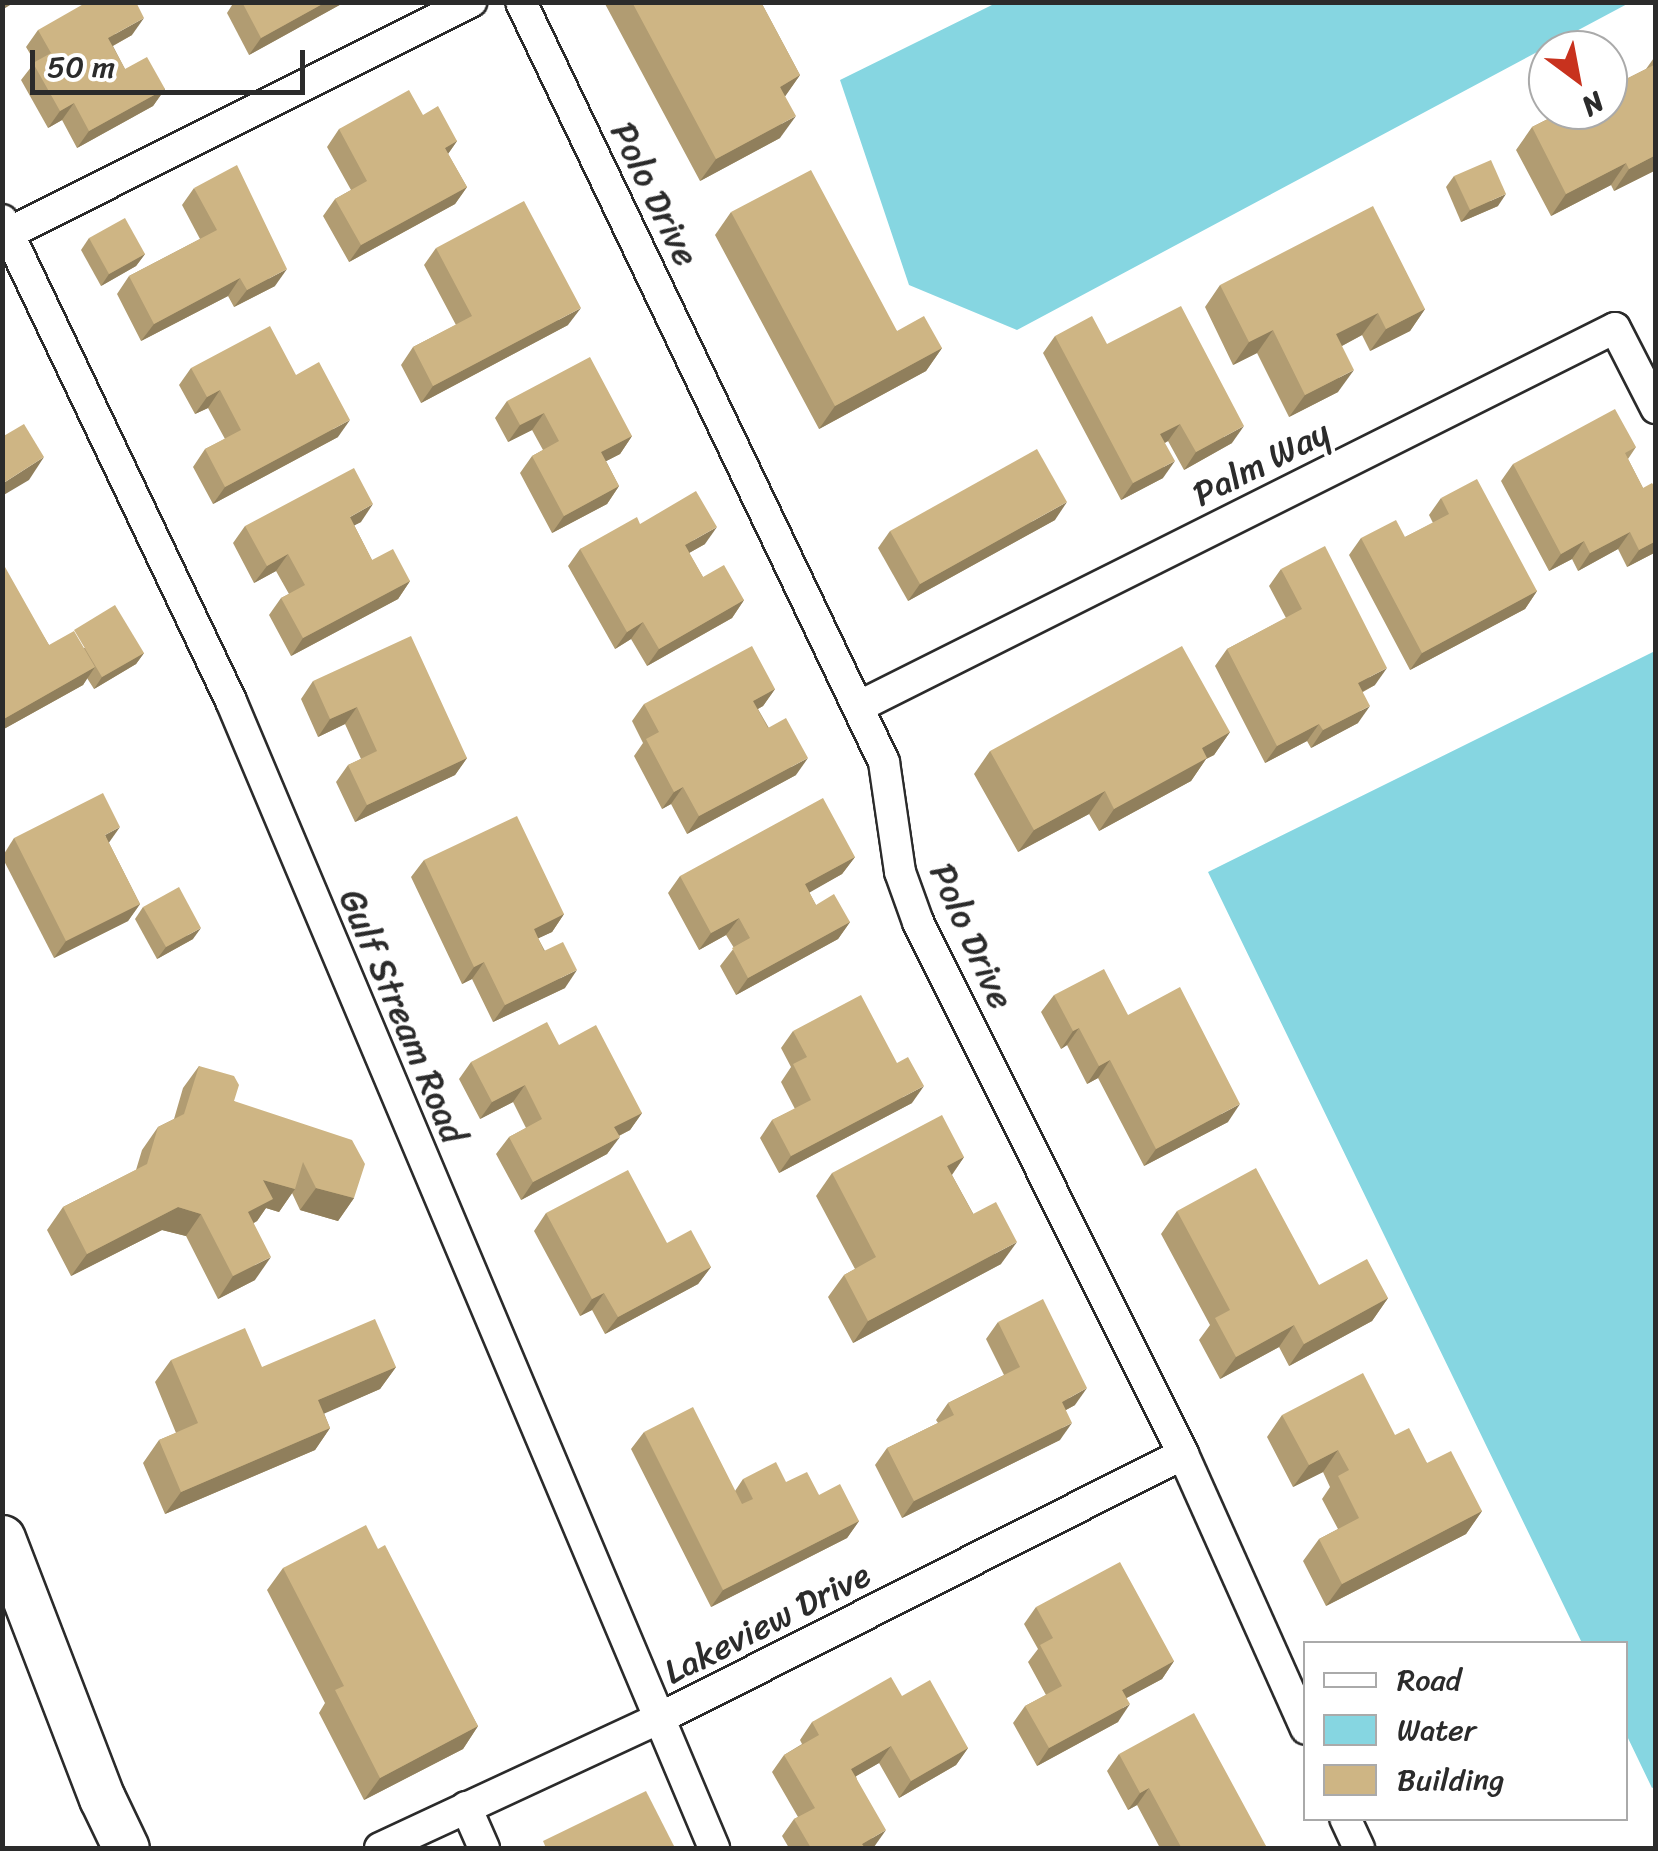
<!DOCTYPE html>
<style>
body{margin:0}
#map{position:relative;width:1658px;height:1851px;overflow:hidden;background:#fff;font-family:Sriracha,sans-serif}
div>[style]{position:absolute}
.water>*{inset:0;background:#86d6e1}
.roads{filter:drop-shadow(2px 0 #2b2b2b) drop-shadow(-2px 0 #2b2b2b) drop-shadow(0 2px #2b2b2b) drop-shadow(0 -2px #2b2b2b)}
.minor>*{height:30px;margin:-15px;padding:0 15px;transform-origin:15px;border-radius:15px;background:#fff}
.secondary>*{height:45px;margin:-22.5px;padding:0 22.5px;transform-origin:22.5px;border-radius:22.5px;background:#fff}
.wall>*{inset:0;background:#b19c72}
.shaded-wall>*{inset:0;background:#907f5c}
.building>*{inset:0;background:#ceb584}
span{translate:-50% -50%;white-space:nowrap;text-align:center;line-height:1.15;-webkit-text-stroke:8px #fff;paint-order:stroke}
.street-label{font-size:35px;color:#2b2b2b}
.frame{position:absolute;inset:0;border:5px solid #2b2b2b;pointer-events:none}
.legend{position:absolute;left:1303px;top:1641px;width:325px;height:180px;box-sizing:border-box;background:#fff;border:2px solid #aaa;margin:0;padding:12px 18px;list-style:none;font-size:30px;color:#2b2b2b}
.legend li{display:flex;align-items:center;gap:20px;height:50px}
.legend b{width:50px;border:2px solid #aaa}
.north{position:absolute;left:1528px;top:30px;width:100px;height:100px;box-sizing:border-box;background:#fff;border:2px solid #aaa;border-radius:50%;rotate:148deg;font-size:28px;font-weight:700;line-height:40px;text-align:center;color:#2b2b2b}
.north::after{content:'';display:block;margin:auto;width:35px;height:45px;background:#c8321e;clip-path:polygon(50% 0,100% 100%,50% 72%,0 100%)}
.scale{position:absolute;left:30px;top:50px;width:275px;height:45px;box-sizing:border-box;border:5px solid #2b2b2b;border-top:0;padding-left:12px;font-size:30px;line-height:35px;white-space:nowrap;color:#2b2b2b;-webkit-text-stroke:8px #fff;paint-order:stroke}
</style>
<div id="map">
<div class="water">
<div style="clip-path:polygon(996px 3px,996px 2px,1629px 3px,1017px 330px,909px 285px,840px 80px)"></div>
<div style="clip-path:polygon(1655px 651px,1656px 1786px,1652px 1788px,1626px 1734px,1626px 1644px,1582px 1643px,1208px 872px)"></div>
</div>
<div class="roads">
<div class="minor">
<div style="left:521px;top:2px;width:842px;rotate:64.47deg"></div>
<div style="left:884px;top:762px;width:111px;rotate:81.7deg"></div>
<div style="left:900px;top:872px;width:53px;rotate:70.2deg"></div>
<div style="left:918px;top:922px;width:594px;rotate:63.52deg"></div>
<div style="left:1183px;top:1454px;width:301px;rotate:65.9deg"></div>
<div style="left:2px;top:220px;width:533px;rotate:64.54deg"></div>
<div style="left:231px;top:701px;width:1245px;rotate:67.16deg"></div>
<div style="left:9px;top:233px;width:517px;rotate:-26.57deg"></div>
<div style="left:860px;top:706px;width:844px;rotate:-26.6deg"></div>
<div style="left:1615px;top:328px;width:90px;rotate:62.9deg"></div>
<div style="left:466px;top:1807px;width:45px;rotate:66.3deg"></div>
<div style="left:1345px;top:1818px;width:33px;rotate:65deg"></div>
<div style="left:380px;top:1848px;width:304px;rotate:-24.9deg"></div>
<div style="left:656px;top:1720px;width:590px;rotate:-26.78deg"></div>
</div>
<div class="secondary">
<div style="left:2px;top:1538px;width:279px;rotate:69deg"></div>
<div style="left:102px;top:1798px;width:55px;rotate:64.4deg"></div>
</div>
</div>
<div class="wall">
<div style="clip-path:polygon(234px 2px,345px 2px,249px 55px,227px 13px)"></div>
<div style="clip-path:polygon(604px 2px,761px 2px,800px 75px,785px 96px,780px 138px,700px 181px)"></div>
<div style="clip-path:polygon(38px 30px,132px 35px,113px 46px,125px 69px,165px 89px,153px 106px,77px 148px,62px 120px,48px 128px,21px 80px,35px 62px,26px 47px)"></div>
<div style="clip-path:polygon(1656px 55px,1656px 170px,1614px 191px,1611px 185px,1551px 216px,1516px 150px,1532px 127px,1646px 69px)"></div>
<div style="clip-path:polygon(423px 115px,457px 141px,448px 154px,467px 187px,455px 204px,349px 262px,323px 216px,335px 199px,351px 190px,327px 147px,339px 129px)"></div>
<div style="clip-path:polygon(1454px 176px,1498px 206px,1461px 222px,1446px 187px)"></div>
<div style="clip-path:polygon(194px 188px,275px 286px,234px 307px,228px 296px,141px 341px,117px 294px,129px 276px,200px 239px,182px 205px)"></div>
<div style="clip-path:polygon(731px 212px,897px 331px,942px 348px,926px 371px,819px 429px,715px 235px)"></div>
<div style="clip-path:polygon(89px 238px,145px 254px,136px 266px,101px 286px,81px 250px)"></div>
<div style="clip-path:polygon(436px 248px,568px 325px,421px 403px,401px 365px,413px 347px,456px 325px,424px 265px)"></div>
<div style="clip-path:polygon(1220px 285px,1425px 309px,1410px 331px,1370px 351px,1362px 335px,1342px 346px,1338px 392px,1289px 417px,1257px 353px,1233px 365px,1205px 307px)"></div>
<div style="clip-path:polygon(1055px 336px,1107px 344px,1232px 443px,1184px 470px,1168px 441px,1165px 443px,1163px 478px,1121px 500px,1043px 353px)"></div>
<div style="clip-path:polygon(191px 368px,296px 375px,338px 437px,213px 504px,193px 467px,205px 449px,225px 439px,208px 408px,195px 414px,179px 385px)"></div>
<div style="clip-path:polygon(507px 401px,632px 436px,620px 454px,606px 461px,619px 486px,607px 504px,552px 533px,520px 473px,532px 456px,543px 450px,532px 430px,508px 442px,495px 418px)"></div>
<div style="clip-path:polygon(1636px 447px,1628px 459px,1643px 488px,1656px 489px,1656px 552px,1627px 567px,1618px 549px,1578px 571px,1572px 559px,1549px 571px,1501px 481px,1513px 464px)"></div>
<div style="clip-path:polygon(1441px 498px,1537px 591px,1525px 609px,1410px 670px,1349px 555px,1361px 538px,1405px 537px,1433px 523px,1429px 515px)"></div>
<div style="clip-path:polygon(1055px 520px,908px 601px,878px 548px,890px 531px)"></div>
<div style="clip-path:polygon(361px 522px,354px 525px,372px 560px,410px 581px,398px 599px,291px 656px,269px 615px,281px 598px,289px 594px,276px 571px,254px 583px,233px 543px,245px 526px)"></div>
<div style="clip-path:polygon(640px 524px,705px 544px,689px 553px,703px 577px,744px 600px,732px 618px,647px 666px,631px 639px,615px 649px,568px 566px,580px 549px)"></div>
<div style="clip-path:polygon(2px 569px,49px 645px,144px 653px,136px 664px,94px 689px,87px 678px,83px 685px,2px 730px)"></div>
<div style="clip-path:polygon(1281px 569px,1375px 685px,1363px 692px,1358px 723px,1311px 748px,1307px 741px,1265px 763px,1215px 666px,1227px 649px,1286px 618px,1269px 586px)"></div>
<div style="clip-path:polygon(313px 681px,467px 758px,455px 775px,355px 822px,336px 782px,348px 765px,361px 759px,345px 724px,318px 737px,301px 699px)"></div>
<div style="clip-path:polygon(775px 689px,763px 706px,758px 709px,796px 775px,687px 834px,671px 804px,662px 809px,634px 756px,643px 743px,632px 721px,644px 704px)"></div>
<div style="clip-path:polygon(1230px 732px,1214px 755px,1206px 759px,1191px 781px,1099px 831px,1089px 814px,1018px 852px,974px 774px,990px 751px)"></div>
<div style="clip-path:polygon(14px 838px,109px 843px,140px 904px,128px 921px,54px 958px,2px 857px)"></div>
<div style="clip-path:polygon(855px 857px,842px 874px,809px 892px,816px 905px,850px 922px,838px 939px,736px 995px,720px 966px,734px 948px,726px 935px,699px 950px,668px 893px,680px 876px)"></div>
<div style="clip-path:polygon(424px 860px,564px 914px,552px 932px,538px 938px,565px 988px,493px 1022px,472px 979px,462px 984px,411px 877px)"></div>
<div style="clip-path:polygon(143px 907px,193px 939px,157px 959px,135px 919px)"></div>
<div style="clip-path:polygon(1054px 995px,1128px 1015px,1228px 1122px,1144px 1166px,1098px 1078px,1087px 1084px,1067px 1045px,1061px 1049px,1041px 1012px)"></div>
<div style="clip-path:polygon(793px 1031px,912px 1103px,779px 1173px,760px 1138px,772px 1120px,795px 1109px,781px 1082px,791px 1067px,781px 1048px)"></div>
<div style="clip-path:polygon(559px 1045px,642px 1113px,630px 1130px,619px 1136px,607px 1154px,521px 1200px,496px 1154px,509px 1137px,526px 1128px,513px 1102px,480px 1119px,459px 1079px,471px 1062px)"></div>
<div style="clip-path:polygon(199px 1066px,234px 1101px,354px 1198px,338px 1221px,300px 1210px,292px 1193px,279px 1212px,266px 1208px,257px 1221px,254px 1223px,255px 1280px,218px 1299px,186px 1236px,162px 1230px,71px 1276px,47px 1230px,63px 1207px,136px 1170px,142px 1150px,158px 1127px,174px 1119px,183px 1088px)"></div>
<div style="clip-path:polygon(964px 1157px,952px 1175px,1001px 1264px,853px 1343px,828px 1297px,844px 1275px,855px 1269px,816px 1196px,832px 1173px)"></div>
<div style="clip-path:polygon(1177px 1211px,1319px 1285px,1388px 1298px,1372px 1321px,1289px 1366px,1279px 1347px,1220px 1379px,1199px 1340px,1210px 1325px,1161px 1234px)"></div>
<div style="clip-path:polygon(546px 1213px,667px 1243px,711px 1267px,698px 1284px,605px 1334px,592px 1310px,580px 1316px,534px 1231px)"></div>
<div style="clip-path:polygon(998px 1322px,1075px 1405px,1066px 1410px,1060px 1440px,902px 1518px,875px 1465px,887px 1448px,938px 1423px,936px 1420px,948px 1403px,1004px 1375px,986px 1339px)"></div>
<div style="clip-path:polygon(171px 1360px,262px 1367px,396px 1367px,380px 1389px,324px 1413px,330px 1428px,315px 1450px,165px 1514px,143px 1463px,159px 1440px,176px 1433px,155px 1382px)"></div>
<div style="clip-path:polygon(1282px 1415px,1395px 1435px,1482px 1511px,1466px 1534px,1326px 1606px,1303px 1561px,1319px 1539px,1338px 1529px,1322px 1499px,1330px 1487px,1323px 1472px,1293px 1487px,1267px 1437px)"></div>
<div style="clip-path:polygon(644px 1432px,735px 1491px,743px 1479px,786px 1482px,819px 1495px,859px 1521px,847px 1538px,711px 1607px,631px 1449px)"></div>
<div style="clip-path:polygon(378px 1549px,478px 1726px,463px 1749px,364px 1800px,319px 1713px,325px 1703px,267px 1590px,283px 1568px)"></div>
<div style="clip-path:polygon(1036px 1607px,1174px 1661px,1162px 1679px,1126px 1698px,1118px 1722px,1037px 1766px,1013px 1723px,1025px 1706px,1046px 1695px,1028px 1662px,1038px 1649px,1024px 1624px)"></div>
<div style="clip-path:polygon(902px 1696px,968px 1748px,956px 1765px,899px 1798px,879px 1763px,856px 1776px,874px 1847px,872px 1848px,789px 1848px,782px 1836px,794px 1819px,798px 1817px,772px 1772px,784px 1755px,802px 1744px,800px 1740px,812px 1722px)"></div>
<div style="clip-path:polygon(1119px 1754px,1266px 1846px,1264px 1848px,1160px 1848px,1137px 1805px,1128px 1810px,1107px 1771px)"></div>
</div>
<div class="shaded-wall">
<div style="clip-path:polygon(6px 2px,15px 2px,2px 10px)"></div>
<div style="clip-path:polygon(326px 2px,345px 2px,249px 55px,261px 38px)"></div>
<div style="clip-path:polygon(144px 18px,132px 35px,96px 55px,108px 38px)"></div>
<div style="clip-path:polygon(800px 75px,784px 98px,780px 87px)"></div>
<div style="clip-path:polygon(165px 89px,153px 106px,77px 148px,89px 131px)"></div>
<div style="clip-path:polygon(74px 103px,62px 120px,48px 128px,60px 111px)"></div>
<div style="clip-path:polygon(796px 116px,780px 138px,700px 181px,716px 159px)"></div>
<div style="clip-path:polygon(457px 141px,445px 158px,445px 148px)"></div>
<div style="clip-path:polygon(1656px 155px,1656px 170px,1614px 191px,1629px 169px)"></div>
<div style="clip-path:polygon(1626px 163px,1611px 185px,1551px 216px,1566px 194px)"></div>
<div style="clip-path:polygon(467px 187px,455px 204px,349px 262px,361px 245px)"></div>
<div style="clip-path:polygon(1506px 194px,1498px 206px,1461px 222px,1470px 210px)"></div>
<div style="clip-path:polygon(145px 254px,136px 266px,101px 286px,109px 274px)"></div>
<div style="clip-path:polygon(287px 269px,275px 286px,234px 307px,247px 290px)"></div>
<div style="clip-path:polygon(240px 278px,228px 296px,141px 341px,154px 324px)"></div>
<div style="clip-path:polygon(581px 308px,568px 325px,421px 403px,433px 386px)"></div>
<div style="clip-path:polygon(1425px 309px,1410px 331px,1370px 351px,1386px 329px)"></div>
<div style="clip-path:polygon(1378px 313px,1362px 335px,1321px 357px,1336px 334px)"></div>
<div style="clip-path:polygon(1273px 330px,1257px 353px,1233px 365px,1249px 342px)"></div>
<div style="clip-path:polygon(942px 348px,926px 371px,819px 429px,835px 406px)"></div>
<div style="clip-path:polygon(1354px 370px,1338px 392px,1289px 417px,1305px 395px)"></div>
<div style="clip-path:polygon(220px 390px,208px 408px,195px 414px,207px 397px)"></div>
<div style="clip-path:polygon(544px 413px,532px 430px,508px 442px,520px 425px)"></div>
<div style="clip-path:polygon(350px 420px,338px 437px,213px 504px,225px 487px)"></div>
<div style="clip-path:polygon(1180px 424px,1168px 441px,1148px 451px,1160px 434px)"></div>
<div style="clip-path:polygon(1244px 426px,1232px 443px,1184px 470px,1196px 452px)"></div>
<div style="clip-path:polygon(632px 436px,620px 454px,589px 470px,601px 452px)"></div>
<div style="clip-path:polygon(44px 457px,29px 480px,2px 496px,2px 484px)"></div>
<div style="clip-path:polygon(1175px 461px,1163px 478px,1121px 500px,1133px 483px)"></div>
<div style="clip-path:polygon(619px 486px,607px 504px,552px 533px,564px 516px)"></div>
<div style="clip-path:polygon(1067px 502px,1055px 520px,908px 601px,920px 584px)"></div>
<div style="clip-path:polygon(373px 504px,361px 522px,338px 534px,350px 517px)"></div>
<div style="clip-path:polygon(717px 527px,705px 544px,673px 562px,685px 545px)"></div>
<div style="clip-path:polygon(1630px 532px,1618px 549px,1578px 571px,1590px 553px)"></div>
<div style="clip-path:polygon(1584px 541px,1572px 559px,1549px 571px,1561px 554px)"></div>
<div style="clip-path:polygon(1656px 541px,1656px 552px,1627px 567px,1639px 550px)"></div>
<div style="clip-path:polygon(288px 554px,276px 571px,254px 583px,267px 566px)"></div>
<div style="clip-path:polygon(410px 581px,398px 599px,291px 656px,303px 638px)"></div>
<div style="clip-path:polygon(1537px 591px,1525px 609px,1410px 670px,1422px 653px)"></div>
<div style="clip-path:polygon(744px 600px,732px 618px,647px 666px,659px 649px)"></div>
<div style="clip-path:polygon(643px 622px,631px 639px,615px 649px,627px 632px)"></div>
<div style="clip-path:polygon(144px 653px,136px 664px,94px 689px,102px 677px)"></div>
<div style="clip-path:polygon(95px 667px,83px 685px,2px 730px,2px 720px)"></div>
<div style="clip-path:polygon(1387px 668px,1375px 685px,1346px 700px,1358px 683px)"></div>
<div style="clip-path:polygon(775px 689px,763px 706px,741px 718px,753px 701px)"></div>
<div style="clip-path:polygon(1370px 706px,1358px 723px,1311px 748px,1323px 730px)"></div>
<div style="clip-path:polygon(357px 707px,345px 724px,318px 737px,330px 719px)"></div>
<div style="clip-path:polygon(1319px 724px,1307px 741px,1265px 763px,1277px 746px)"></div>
<div style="clip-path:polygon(1230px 732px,1214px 755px,1206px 759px,1191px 781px,1099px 831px,1114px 809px,1202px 748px)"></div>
<div style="clip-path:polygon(467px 758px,455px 775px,355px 822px,367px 805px)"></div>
<div style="clip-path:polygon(808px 758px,796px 775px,687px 834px,699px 816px)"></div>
<div style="clip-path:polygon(683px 787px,671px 804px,662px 809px,674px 792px)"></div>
<div style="clip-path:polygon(1105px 791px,1089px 814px,1018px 852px,1034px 830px)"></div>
<div style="clip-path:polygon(120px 827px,108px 844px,105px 835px)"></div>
<div style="clip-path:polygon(855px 857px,842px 874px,793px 902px,805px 884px)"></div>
<div style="clip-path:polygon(140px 904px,128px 921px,54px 958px,66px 941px)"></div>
<div style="clip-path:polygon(564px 914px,552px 932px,522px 946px,534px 929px)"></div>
<div style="clip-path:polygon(739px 918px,726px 935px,699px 950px,711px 933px)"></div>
<div style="clip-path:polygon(850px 922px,838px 939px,736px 995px,748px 978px)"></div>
<div style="clip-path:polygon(201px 928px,193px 939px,157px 959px,166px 947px)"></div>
<div style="clip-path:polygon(484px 962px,472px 979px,462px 984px,474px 967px)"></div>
<div style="clip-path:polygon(577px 970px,565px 988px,493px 1022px,505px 1005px)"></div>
<div style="clip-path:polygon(1079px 1028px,1067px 1045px,1061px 1049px,1073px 1031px)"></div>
<div style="clip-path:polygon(1110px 1060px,1098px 1078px,1087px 1084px,1099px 1066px)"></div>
<div style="clip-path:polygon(525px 1085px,513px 1102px,480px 1119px,492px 1102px)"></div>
<div style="clip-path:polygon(924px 1086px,912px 1103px,779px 1173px,791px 1156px)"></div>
<div style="clip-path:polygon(1240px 1104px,1228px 1122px,1144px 1166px,1156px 1149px)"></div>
<div style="clip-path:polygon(642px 1113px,630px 1130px,602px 1144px,614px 1127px)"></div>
<div style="clip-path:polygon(620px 1137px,607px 1154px,521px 1200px,533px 1182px)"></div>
<div style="clip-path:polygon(964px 1157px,948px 1180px,947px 1166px)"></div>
<div style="clip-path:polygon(263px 1180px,295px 1189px,279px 1212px,266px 1208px,257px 1221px,232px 1234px)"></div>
<div style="clip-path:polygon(316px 1188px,354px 1198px,338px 1221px,300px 1210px)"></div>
<div style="clip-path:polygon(178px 1207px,201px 1214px,186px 1236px,162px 1230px,71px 1276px,87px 1254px)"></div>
<div style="clip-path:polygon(1017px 1242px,1001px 1264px,853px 1343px,868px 1321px)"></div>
<div style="clip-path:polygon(271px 1257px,255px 1280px,218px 1299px,233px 1276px)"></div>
<div style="clip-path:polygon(711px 1267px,698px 1284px,605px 1334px,618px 1317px)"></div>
<div style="clip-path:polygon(604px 1293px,592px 1310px,580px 1316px,592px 1299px)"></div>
<div style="clip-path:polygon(1388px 1298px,1372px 1321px,1289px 1366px,1304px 1344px)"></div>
<div style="clip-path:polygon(1294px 1325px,1279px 1347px,1220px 1379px,1236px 1357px)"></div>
<div style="clip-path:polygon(396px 1367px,380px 1389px,303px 1423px,318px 1400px)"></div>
<div style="clip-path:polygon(1087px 1388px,1075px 1405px,1049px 1419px,1062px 1402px)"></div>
<div style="clip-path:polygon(1072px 1423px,1060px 1440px,902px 1518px,914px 1501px)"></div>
<div style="clip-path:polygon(330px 1428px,315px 1450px,165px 1514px,181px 1492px)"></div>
<div style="clip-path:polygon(1338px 1450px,1323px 1472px,1293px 1487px,1309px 1465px)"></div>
<div style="clip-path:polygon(1482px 1511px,1466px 1534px,1326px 1606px,1342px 1584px)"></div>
<div style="clip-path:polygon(859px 1521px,847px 1538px,711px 1607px,723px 1590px)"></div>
<div style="clip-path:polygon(1174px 1661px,1162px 1679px,1110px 1707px,1122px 1690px)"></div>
<div style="clip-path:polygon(1130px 1704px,1118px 1722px,1037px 1766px,1049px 1748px)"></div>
<div style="clip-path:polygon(478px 1726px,463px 1749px,364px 1800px,380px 1778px)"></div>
<div style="clip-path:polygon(891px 1746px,879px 1763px,839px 1786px,851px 1769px)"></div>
<div style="clip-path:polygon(968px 1748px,956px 1765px,899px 1798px,911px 1781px)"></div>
<div style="clip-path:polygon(1149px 1788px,1137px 1805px,1128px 1810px,1140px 1793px)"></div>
<div style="clip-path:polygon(886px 1830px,874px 1847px,859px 1848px,862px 1844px)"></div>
</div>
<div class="building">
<div style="clip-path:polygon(87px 2px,136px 2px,144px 18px,108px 38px,125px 69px,147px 57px,165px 89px,89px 131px,74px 103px,60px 111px,33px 63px,51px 53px,38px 30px)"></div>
<div style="clip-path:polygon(242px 2px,326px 2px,261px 38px)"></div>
<div style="clip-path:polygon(632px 2px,761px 2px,800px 75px,780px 87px,796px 116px,716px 159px)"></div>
<div style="clip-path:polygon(1656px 64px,1656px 155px,1629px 169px,1626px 163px,1566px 194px,1532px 127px,1566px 110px,1608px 110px,1608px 88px)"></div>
<div style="clip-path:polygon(409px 90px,423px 115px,438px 106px,457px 141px,445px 148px,467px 187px,361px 245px,335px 199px,367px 181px,339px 129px)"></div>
<div style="clip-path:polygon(1491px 160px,1506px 194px,1470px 210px,1454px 176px)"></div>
<div style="clip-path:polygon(237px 165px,287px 269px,247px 290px,240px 278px,154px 324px,129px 276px,217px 230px,194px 188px)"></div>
<div style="clip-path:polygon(811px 170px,897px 331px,924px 316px,942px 348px,835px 406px,731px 212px)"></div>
<div style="clip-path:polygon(524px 201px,581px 308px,433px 386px,413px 347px,472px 316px,436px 248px)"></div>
<div style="clip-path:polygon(1373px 206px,1425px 309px,1386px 329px,1378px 313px,1336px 334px,1354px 370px,1305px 395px,1273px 330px,1249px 342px,1220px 285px)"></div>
<div style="clip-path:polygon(125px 218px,145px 254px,109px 274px,89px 238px)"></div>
<div style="clip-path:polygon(1181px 306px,1244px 426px,1196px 452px,1180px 424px,1160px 434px,1175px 461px,1133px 483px,1055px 336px,1092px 316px,1107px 344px)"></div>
<div style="clip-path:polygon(270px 326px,296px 375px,319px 362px,350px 420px,225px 487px,205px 449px,241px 430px,220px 390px,207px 397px,191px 368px)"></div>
<div style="clip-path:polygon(590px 357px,632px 436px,601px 452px,619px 486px,564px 516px,532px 456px,559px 441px,544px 413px,520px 425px,507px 401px)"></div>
<div style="clip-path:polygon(1615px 409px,1636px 447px,1625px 453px,1643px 488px,1652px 483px,1656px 489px,1656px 541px,1639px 550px,1630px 532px,1590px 553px,1584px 541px,1561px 554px,1513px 464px)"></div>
<div style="clip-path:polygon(24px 424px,44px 457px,2px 484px,2px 437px)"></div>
<div style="clip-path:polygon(1037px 449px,1067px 502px,920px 584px,890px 531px)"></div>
<div style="clip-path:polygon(354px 468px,373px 504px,350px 517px,372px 560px,393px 549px,410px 581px,303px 638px,281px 598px,305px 585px,288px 554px,267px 566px,245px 526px)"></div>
<div style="clip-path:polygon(1477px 479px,1537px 591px,1422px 653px,1361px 538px,1396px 520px,1405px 537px,1449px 514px,1441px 498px)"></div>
<div style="clip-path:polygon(696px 491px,717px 527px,685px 545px,703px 577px,724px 565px,744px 600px,659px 649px,643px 622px,627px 632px,580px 549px,637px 517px,640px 524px)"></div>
<div style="clip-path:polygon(1325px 546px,1387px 668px,1358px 683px,1370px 706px,1323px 730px,1319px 724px,1277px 746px,1227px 649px,1302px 609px,1281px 569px)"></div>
<div style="clip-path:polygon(5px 567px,49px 645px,74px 631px,95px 667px,2px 720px,2px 569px)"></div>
<div style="clip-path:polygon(115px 605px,144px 653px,102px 677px,74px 630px)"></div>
<div style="clip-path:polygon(411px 636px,467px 758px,367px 805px,348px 765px,377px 751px,357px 707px,330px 719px,313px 681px)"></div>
<div style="clip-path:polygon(752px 646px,775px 689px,753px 701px,768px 728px,786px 718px,808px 758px,699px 816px,683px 787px,674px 792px,646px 739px,659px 732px,644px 704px)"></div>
<div style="clip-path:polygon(1182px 646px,1230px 732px,1202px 748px,1207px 758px,1114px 809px,1105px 791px,1034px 830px,990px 751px)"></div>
<div style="clip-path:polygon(103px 793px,120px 827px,105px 835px,140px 904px,66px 941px,14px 838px)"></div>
<div style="clip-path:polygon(823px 798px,855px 857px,805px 884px,816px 905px,834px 894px,850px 922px,748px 978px,732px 948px,750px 938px,739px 918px,711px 933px,680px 876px)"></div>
<div style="clip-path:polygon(517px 816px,564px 914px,534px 929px,544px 951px,563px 942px,577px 970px,505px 1005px,484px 962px,474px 967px,424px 860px)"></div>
<div style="clip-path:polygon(179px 887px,201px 928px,166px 947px,143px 907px)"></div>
<div style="clip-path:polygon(1104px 969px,1128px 1015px,1180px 987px,1240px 1104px,1156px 1149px,1110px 1060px,1099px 1066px,1079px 1028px,1073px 1031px,1054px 995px)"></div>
<div style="clip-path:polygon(861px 995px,897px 1063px,908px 1057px,924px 1086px,791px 1156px,772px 1120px,811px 1100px,793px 1064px,807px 1057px,793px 1031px)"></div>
<div style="clip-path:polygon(547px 1022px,559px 1045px,596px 1025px,642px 1113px,614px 1127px,620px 1137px,533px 1182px,509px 1137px,542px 1119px,525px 1085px,492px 1102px,471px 1062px)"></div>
<div style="clip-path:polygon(199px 1066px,234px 1076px,239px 1085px,234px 1101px,352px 1140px,365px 1164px,354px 1198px,316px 1188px,303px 1162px,295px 1189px,263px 1180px,273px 1199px,248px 1212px,271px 1257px,233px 1276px,201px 1214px,178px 1207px,87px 1254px,63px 1207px,147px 1164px,158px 1127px,184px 1114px)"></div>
<div style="clip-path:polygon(942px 1115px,964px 1157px,947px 1166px,973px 1214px,996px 1202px,1017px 1242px,868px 1321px,844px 1275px,876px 1257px,832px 1173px)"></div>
<div style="clip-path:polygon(1256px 1168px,1319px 1285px,1367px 1259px,1388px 1298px,1304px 1344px,1294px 1325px,1236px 1357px,1215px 1318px,1230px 1310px,1177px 1211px)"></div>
<div style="clip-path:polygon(628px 1170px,667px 1243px,691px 1230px,711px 1267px,618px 1317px,604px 1293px,592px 1299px,546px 1213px)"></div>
<div style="clip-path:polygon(1043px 1299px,1087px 1388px,1062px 1402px,1072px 1423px,914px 1501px,887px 1448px,954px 1415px,948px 1403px,1020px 1367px,998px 1322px)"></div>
<div style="clip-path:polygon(375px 1319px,396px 1367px,318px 1400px,330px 1428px,181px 1492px,159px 1440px,198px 1423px,171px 1360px,245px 1328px,262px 1367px)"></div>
<div style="clip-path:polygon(1363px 1373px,1395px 1435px,1409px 1428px,1427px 1463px,1451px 1451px,1482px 1511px,1342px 1584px,1319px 1539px,1359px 1518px,1338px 1476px,1349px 1470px,1338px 1450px,1309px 1465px,1282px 1415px)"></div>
<div style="clip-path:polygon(693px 1407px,742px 1504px,753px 1499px,743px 1479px,776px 1462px,786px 1482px,807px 1472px,819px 1495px,840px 1484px,859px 1521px,723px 1590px,644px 1432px)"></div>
<div style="clip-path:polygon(366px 1525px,378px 1549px,385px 1545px,478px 1726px,380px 1778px,335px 1690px,344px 1686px,283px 1568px)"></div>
<div style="clip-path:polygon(1120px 1562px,1174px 1661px,1122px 1690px,1130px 1704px,1049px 1748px,1025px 1706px,1062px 1686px,1040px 1645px,1053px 1638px,1036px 1607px)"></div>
<div style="clip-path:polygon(891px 1677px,902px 1696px,930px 1680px,968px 1748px,911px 1781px,891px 1746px,851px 1769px,886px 1830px,862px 1844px,865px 1848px,811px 1848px,794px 1819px,815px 1808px,784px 1755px,819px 1735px,812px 1722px)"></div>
<div style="clip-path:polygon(1194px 1713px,1266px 1846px,1261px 1848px,1178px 1848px,1181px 1847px,1149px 1788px,1140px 1793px,1119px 1754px)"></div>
<div style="clip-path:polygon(646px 1791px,675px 1848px,546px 1848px,543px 1841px)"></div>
</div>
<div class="street-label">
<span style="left:655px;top:194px;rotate:64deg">Polo Drive</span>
<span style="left:1261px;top:463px;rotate:-27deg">Palm Way</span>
<span style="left:972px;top:936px;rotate:66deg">Polo Drive</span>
<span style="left:403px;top:1016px;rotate:67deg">Gulf Stream Road</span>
<span style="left:767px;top:1623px;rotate:-27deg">Lakeview Drive</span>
</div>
<div class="frame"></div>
<ul class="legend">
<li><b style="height:12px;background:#fff"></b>Road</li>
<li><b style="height:28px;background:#86d6e1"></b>Water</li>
<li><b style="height:28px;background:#ceb584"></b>Building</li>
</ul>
<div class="north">N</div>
<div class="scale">50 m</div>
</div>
